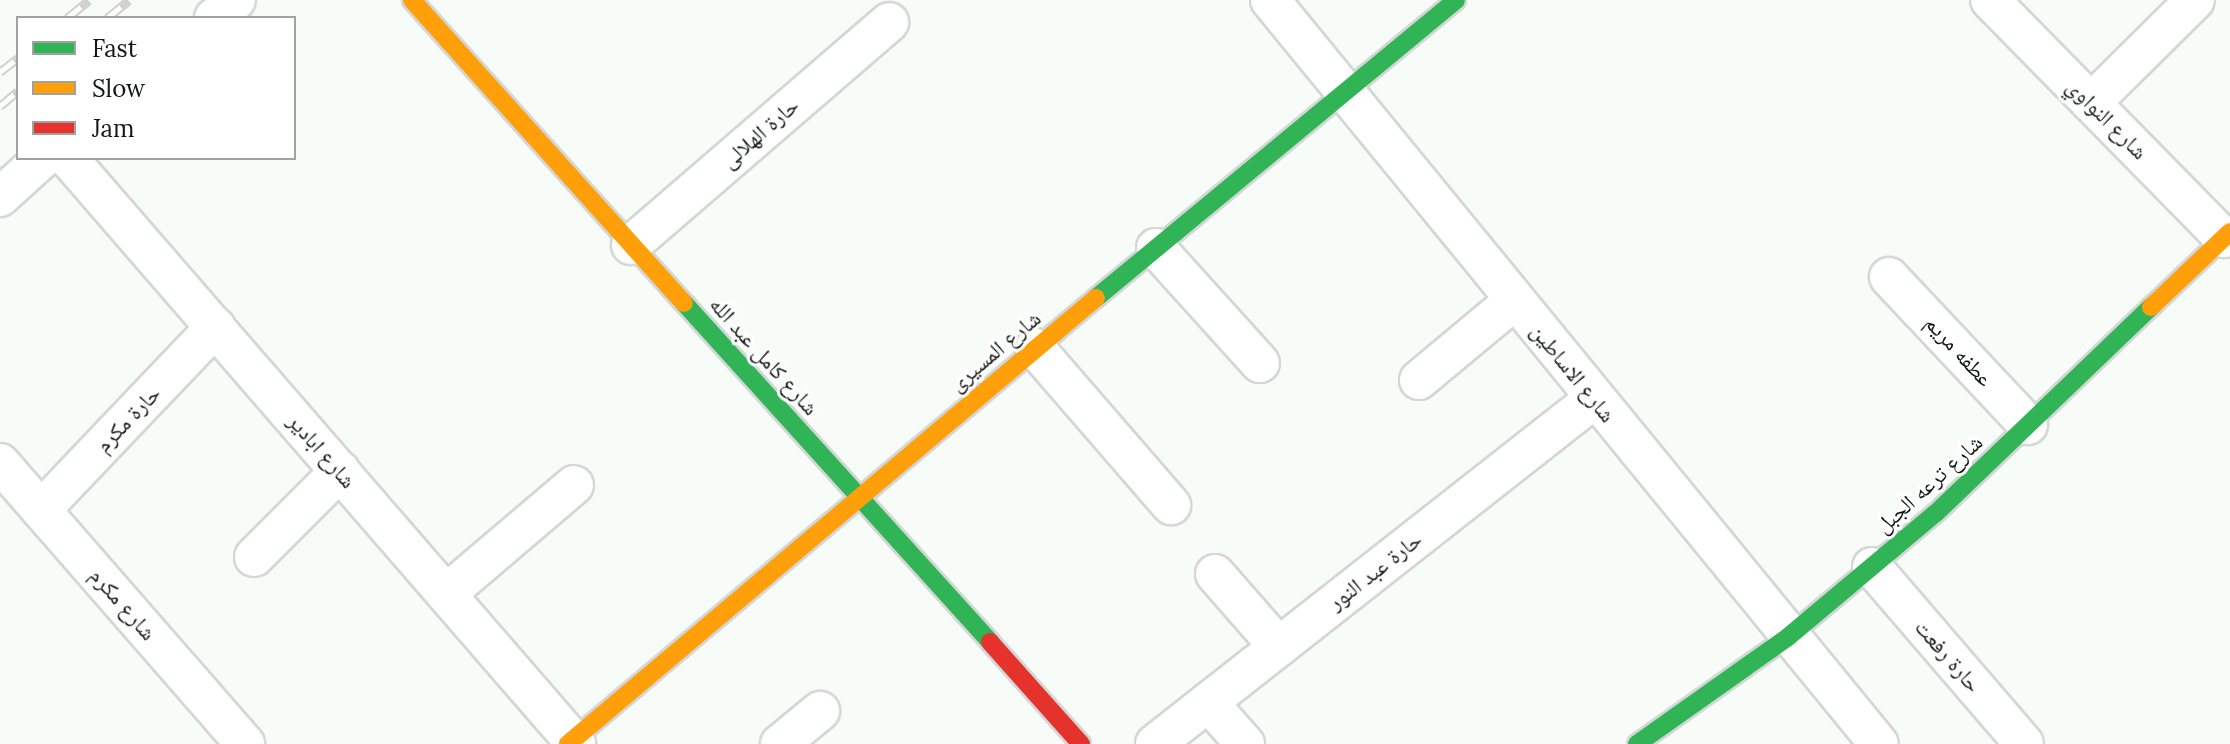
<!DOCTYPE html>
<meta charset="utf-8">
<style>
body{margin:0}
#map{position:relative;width:2230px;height:744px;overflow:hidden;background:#f7fcf9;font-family:Lora,"Noto Naskh Arabic",serif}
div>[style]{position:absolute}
.roads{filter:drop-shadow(2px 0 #d3d7d5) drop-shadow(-2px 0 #d3d7d5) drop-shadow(0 2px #d3d7d5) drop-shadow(0 -2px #d3d7d5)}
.street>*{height:38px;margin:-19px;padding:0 19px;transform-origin:19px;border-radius:19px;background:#fefffe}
.fast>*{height:18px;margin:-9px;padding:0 9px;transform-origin:9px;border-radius:9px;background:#30b455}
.slow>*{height:18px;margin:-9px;padding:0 9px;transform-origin:9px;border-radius:9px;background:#ff9f0a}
.jam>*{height:18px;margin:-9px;padding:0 9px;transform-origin:9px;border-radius:9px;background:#e5322d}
.rail>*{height:9px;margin-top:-4.5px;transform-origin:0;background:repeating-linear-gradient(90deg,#fff 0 18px,#cfd0cf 0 36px);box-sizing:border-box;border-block:2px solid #cfd0cf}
span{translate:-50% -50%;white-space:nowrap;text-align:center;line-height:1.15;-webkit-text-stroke:6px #fff;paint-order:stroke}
.street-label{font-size:22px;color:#141716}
.legend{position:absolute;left:16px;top:16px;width:280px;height:144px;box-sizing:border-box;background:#fff;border:2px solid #a1a2a2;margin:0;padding:10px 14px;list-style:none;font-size:24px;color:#141716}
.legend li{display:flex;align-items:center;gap:16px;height:40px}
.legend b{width:40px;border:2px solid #a1a2a2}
</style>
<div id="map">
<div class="roads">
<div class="street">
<div style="left:1270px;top:0;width:961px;rotate:50.7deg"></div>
<div style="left:1990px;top:0;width:334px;rotate:45.5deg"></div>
<div style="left:214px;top:18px;width:28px;rotate:-39deg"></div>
<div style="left:2091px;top:103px;width:146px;rotate:-44.7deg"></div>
<div style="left:68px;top:158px;width:776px;rotate:49.08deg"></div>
<div style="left:0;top:197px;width:58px;rotate:-42.2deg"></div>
<div style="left:631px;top:245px;width:341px;rotate:-40.8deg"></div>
<div style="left:1156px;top:248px;width:155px;rotate:47.9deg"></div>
<div style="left:1889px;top:277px;width:203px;rotate:46.8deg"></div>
<div style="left:1035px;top:348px;width:208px;rotate:49.1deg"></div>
<div style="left:1419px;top:380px;width:125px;rotate:-39.8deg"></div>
<div style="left:0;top:463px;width:373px;rotate:48.9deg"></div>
<div style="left:41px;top:510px;width:253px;rotate:-46.4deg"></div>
<div style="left:254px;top:557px;width:122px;rotate:-45deg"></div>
<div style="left:1872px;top:567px;width:233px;rotate:49.3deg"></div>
<div style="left:1215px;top:574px;width:97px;rotate:48.8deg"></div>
<div style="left:446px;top:594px;width:168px;rotate:-40.4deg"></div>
<div style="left:1208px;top:702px;width:56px;rotate:48.6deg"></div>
<div style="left:780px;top:744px;width:52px;rotate:-39.5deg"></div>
<div style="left:1155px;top:744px;width:558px;rotate:-38.16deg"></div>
</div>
<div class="fast">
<div style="left:1096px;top:298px;width:467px;rotate:-39.6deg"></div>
<div style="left:684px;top:303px;width:457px;rotate:47.9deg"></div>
<div style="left:1637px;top:744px;width:185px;rotate:-35.3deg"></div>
<div style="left:1788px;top:637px;width:193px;rotate:-40deg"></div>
<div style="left:1936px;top:513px;width:298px;rotate:-43.8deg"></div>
</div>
<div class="slow">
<div style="left:412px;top:0;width:407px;rotate:48.1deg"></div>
<div style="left:2151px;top:307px;width:109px;rotate:-43.5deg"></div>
<div style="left:568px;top:744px;width:691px;rotate:-40.19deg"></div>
</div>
<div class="jam">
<div style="left:990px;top:642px;width:137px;rotate:48.3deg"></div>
</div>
</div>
<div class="rail">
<div style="left:67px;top:18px;width:28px;rotate:-39deg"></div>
<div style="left:107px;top:18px;width:28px;rotate:-39deg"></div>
<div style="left:0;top:72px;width:23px;rotate:-38deg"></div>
<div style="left:0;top:106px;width:23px;rotate:-40deg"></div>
</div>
<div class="street-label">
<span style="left:2107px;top:119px;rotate:45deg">شارع النواوي</span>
<span style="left:760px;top:133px;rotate:-41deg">حارة الهلالى</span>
<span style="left:995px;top:351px;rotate:-40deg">شارع المسيرى</span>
<span style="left:1959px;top:351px;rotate:47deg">عطفه مريم</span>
<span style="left:764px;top:356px;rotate:48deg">شارع كامل عبد الله</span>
<span style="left:1573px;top:373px;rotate:51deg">شارع الاساطين</span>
<span style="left:128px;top:419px;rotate:-46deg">حارة مكرم</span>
<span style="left:322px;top:451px;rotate:49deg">شارع ابادير</span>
<span style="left:1929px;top:484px;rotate:-42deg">شارع ترعه الجبل</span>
<span style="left:1375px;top:571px;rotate:-38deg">حارة عبد النور</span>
<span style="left:123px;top:604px;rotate:49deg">شارع مكرم</span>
<span style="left:1948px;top:656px;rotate:49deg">حارة رفعت</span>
</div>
<ul class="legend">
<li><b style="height:10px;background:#30b455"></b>Fast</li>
<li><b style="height:10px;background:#ff9f0a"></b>Slow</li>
<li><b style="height:10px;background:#e5322d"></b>Jam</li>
</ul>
</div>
